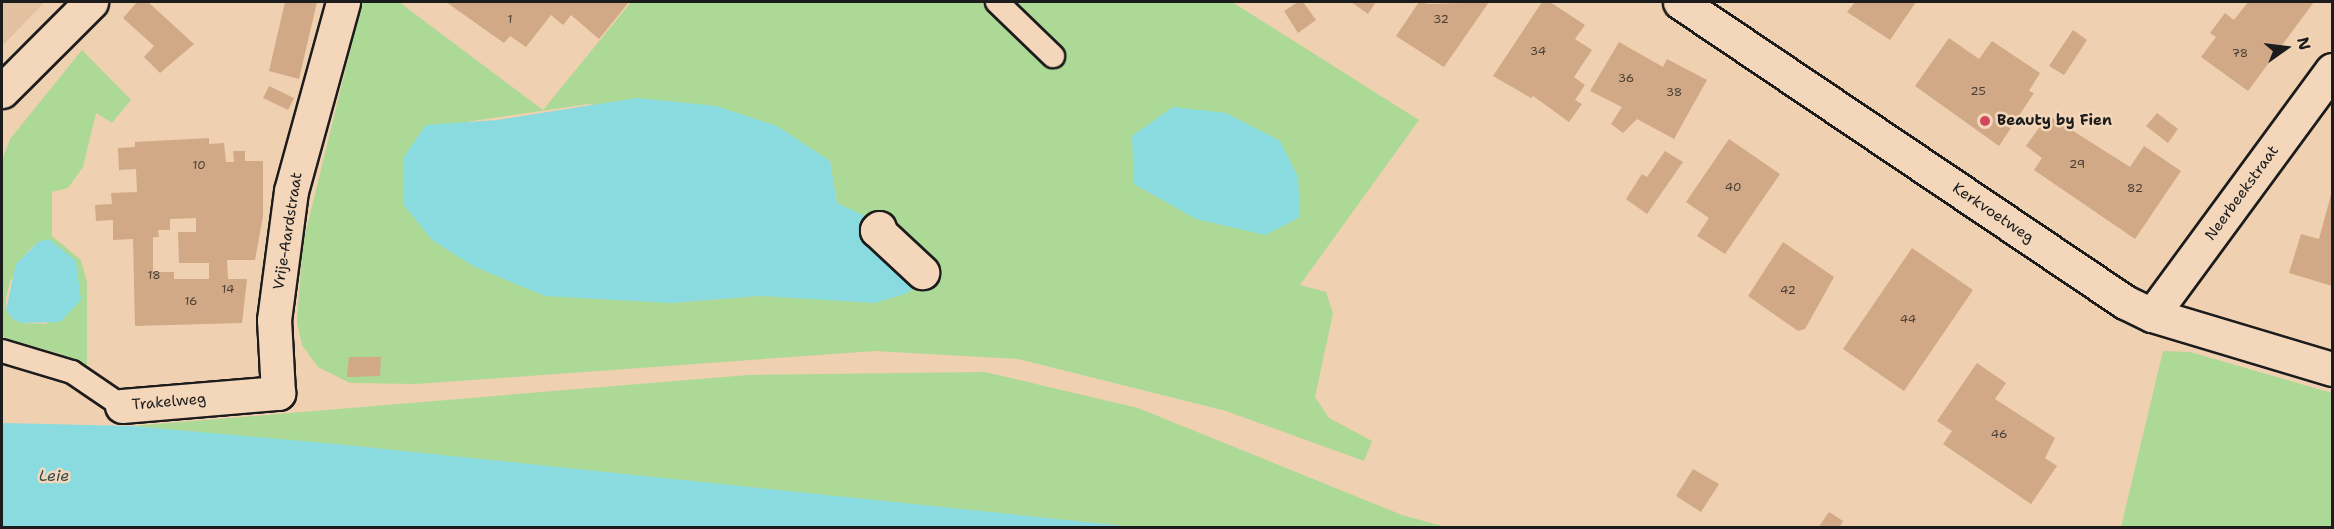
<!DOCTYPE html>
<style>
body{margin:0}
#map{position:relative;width:2334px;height:529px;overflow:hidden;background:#efd0b1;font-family:"Shantell Sans",sans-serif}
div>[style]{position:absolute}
.built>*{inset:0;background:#e2c1a1}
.green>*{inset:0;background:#add997}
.water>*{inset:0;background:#89dbe0}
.building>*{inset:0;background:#d1a986}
.roads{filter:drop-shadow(2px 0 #1c1c1c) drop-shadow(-2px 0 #1c1c1c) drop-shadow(0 2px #1c1c1c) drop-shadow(0 -2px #1c1c1c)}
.lane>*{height:22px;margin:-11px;padding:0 11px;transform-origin:11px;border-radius:11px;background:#f4d7ba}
.street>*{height:33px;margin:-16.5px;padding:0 16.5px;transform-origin:16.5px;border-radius:16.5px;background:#f4d7ba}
.secondary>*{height:33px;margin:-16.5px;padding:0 16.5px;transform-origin:16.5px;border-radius:16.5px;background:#f4d7ba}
.dots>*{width:16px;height:16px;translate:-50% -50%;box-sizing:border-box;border:3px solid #f4d7ba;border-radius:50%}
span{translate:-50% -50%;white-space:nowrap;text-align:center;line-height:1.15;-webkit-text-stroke:5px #f4d7ba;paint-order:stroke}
.number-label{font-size:12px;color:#493f36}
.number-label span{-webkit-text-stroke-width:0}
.poi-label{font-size:15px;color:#1c1c1c;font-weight:700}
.left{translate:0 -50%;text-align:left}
.street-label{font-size:15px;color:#1c1c1c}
.water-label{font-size:16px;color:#374c4d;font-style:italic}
.frame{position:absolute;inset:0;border:3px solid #1c1c1c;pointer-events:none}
.north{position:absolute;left:2256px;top:18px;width:60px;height:60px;-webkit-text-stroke:4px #f4d7ba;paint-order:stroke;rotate:76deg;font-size:16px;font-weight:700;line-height:24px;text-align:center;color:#1c1c1c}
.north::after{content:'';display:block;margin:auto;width:21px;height:27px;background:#1c1c1c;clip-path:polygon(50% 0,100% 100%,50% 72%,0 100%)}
</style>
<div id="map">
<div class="built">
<div style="clip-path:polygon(2px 2px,45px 2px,2px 46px)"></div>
</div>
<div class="green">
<div style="clip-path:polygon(evenodd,362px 2px,399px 2px,543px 110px,631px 2px,1232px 2px,1419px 120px,1300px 285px,1326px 292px,1333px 313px,1315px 397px,1329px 418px,1372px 441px,1364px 461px,1226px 411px,1018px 359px,875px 351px,416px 384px,350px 383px,318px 367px,302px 345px,297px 322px,303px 243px,362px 2px,589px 104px,830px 161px,837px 203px,760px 296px,671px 303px,466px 122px,589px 104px)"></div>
<div style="clip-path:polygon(evenodd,82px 50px,131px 100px,112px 123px,96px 113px,83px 167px,68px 188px,52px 192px,52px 236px,81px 260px,87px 282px,87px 369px,60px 354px,2px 337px,2px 160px,10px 139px,82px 50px,38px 242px,47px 324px,21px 323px,6px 310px,6px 298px,10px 282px,28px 251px,38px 242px)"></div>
<div style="clip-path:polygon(2163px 351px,2190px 352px,2332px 393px,2332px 527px,2121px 527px)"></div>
<div style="clip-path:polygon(985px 372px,1138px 408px,1402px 515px,1446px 527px,1135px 527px,132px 426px,748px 375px)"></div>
</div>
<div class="water">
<div style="clip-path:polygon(637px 98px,716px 106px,777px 126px,830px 161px,837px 203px,882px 224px,926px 270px,908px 293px,875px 303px,760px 296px,671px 303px,545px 296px,475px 267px,432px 240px,404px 205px,403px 158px,426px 125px,497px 120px)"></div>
<div style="clip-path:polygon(1173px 107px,1226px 113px,1280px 141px,1298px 177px,1300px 217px,1265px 235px,1196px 219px,1134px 184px,1132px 136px)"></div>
<div style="clip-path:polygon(49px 239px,76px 261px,81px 300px,60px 322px,21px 323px,13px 319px,6px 310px,16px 264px,38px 242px)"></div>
<div style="clip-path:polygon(2px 423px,132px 426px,336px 444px,1135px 527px,2px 527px)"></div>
</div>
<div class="building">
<div style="clip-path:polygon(137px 2px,148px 2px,194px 44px,160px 73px,144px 57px,154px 46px,123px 18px)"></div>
<div style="clip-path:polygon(285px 2px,317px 2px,299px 79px,269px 71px)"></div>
<div style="clip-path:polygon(446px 2px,629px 2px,599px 39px,571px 15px,563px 25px,551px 15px,526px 47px,510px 36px,504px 43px)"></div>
<div style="clip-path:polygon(1298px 2px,1303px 2px,1316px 20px,1298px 33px,1284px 11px)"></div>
<div style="clip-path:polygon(1351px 2px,1376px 2px,1368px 14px)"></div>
<div style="clip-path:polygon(1419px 2px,1429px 4px,1489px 2px,1444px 67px,1396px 36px)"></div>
<div style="clip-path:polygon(1542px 2px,1550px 2px,1585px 25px,1575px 39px,1592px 50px,1574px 77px,1585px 85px,1575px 100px,1582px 104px,1569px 122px,1533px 96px,1531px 98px,1493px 76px)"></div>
<div style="clip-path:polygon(1855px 2px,1916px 2px,1890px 40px,1847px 12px)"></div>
<div style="clip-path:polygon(2248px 2px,2314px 2px,2248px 91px,2201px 57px,2216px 37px,2210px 33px,2225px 13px,2234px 20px)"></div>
<div style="clip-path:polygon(2073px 30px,2087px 40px,2064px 75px,2049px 66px)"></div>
<div style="clip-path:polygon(1949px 38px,1979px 59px,1992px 41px,2040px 73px,2029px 91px,2034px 93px,1999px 146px,1915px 86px)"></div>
<div style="clip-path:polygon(1619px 42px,1663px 67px,1667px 59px,1707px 80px,1674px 139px,1637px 119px,1623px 133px,1611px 124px,1622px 107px,1590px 91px)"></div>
<div style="clip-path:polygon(269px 86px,294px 98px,288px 110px,263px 98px)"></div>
<div style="clip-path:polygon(2157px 113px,2178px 129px,2168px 143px,2146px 126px)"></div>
<div style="clip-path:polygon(2048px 115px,2130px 167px,2144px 146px,2181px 171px,2135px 239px,2034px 170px,2042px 158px,2026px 146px)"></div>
<div style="clip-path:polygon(evenodd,209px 138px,209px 144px,224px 143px,226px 162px,234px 162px,233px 151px,245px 151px,245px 161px,263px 161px,263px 216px,255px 260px,227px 260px,228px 279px,247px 279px,242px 323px,135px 326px,133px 239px,113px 240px,113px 220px,96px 221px,95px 205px,112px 204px,111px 193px,137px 192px,136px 169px,119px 170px,118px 148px,135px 147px,135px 142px,209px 138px,196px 218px,196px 232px,178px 232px,179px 263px,209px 263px,209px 279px,174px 279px,174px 272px,153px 272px,153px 237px,159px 237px,158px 230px,170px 230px,170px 219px,196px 218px)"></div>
<div style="clip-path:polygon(1729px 139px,1780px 174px,1725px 254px,1697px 236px,1709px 218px,1686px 202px)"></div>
<div style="clip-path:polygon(1665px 151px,1683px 162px,1647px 214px,1626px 199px,1642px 174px,1647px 177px)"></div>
<div style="clip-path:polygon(2332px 191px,2332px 286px,2289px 273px,2301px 234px,2319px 239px)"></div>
<div style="clip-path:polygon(1783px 242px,1834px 277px,1805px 329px,1798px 331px,1748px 296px)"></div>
<div style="clip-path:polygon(1912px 248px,1973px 290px,1904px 391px,1843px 349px)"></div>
<div style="clip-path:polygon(349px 357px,381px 357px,380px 376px,347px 377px)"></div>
<div style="clip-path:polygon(1977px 363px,2006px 383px,1995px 399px,2055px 438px,2045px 458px,2057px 466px,2031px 504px,1943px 444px,1952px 431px,1937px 421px)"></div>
<div style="clip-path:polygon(1693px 469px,1719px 484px,1701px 512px,1676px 496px)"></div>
<div style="clip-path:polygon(1829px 512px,1843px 521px,1839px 528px,1818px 528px)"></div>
</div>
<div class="roads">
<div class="lane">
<div style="left:997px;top:2px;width:78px;rotate:44deg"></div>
<div style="left:2px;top:351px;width:73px;rotate:16.7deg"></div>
<div style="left:72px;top:372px;width:60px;rotate:34.2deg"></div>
</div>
<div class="street">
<div style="left:1680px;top:2px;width:537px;rotate:33.99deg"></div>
<div style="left:2125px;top:302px;width:30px;rotate:26deg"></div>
<div style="left:2152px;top:315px;width:188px;rotate:16.7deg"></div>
<div style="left:879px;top:228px;width:3px;rotate:135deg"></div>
<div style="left:877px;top:230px;width:62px;rotate:43deg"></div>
<div style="left:2152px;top:315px;width:304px;rotate:-53.7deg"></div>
<div style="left:122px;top:406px;width:157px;rotate:-4.8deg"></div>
<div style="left:278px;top:393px;width:73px;rotate:-93.1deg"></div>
<div style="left:274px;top:320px;width:130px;rotate:-82.5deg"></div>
<div style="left:291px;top:191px;width:196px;rotate:-74.6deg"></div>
</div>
<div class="secondary">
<div style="left:2px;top:91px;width:126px;rotate:-45deg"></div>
</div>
</div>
<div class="dots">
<div style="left:1985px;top:121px;background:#d1495b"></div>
</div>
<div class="number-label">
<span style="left:510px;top:20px">1</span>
<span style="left:1441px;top:20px">32</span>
<span style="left:1538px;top:52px">34</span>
<span style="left:2240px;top:54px">78</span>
<span style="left:1626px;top:79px">36</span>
<span style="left:1978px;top:92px">25</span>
<span style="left:1674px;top:93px">38</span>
<span style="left:2077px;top:165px">29</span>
<span style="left:199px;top:166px">10</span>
<span style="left:1733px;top:188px">40</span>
<span style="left:2135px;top:189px">82</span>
<span style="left:154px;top:276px">18</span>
<span style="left:228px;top:290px">14</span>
<span style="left:1788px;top:291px">42</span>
<span style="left:191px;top:302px">16</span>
<span style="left:1908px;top:320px">44</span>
<span style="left:1999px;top:435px">46</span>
</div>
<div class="poi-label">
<span class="left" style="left:1997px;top:121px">Beauty by Fien</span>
</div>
<div class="street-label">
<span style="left:2242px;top:193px;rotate:-54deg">Neerbeekstraat</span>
<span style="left:1993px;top:213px;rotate:34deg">Kerkvoetweg</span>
<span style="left:288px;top:231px;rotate:-81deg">Vrije-Aardstraat</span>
<span style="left:169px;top:402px;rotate:-5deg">Trakelweg</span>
</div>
<div class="water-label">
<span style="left:54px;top:476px">Leie</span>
</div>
<div class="frame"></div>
<div class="north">N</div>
</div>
